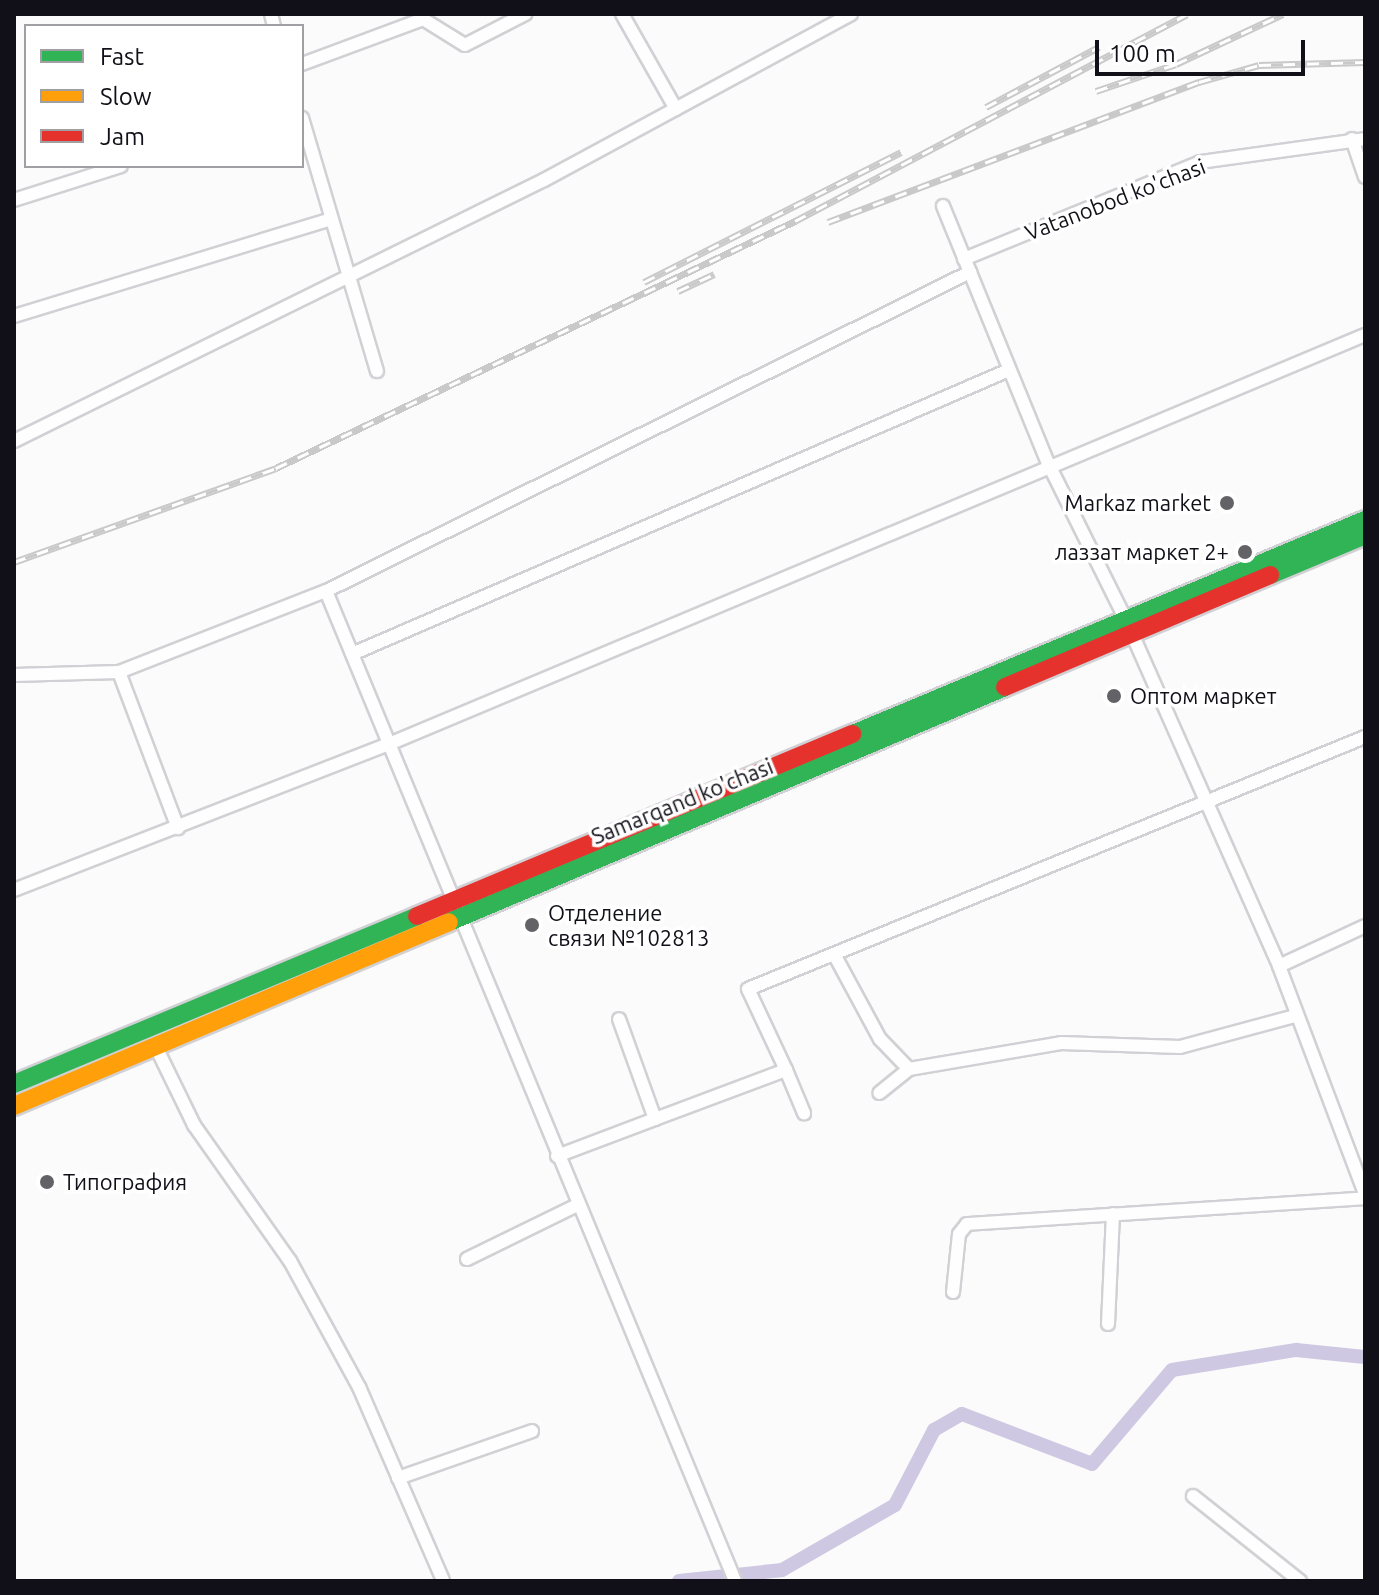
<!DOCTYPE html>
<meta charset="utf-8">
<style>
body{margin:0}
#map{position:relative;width:1379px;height:1595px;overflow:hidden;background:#fbfbfb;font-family:Ubuntu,sans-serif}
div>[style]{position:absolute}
.canal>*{height:14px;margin:-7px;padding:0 7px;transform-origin:7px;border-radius:7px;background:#cec8e2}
.roads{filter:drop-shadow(2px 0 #d1d0d4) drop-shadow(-2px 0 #d1d0d4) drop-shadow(0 2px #d1d0d4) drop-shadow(0 -2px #d1d0d4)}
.street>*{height:12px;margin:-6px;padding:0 6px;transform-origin:6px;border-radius:6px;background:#fefefe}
.fast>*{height:18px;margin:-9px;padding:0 9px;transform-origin:9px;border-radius:9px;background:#30b455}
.slow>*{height:18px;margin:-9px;padding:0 9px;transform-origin:9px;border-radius:9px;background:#ff9f0a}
.jam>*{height:18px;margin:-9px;padding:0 9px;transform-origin:9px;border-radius:9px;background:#e5322d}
.rail>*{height:7px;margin-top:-3.5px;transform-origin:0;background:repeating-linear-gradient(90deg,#fff 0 12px,#c9c9ca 0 24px);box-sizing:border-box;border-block:2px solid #c9c9ca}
.dots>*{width:22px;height:22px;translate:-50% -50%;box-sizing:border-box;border:4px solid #fff;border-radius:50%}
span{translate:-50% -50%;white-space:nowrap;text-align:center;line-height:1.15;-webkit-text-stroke:7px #fff;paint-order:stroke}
.street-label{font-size:22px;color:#110f18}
.poi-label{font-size:22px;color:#110f18}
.right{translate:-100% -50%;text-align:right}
.left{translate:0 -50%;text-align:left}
.frame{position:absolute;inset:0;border:16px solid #110f18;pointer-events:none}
.legend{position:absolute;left:24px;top:24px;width:280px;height:144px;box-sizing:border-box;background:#fff;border:2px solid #a09fa3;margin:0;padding:10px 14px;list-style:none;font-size:24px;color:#110f18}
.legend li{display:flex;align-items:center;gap:16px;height:40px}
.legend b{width:40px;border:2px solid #a09fa3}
.scale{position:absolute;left:1095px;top:40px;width:210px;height:36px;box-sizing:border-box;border:4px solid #110f18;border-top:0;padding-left:10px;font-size:24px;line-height:28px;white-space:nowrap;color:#110f18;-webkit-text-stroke:6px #fff;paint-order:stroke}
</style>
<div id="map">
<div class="canal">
<div style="left:679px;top:1581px;width:104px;rotate:-6.1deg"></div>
<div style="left:782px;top:1570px;width:130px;rotate:-29.9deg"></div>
<div style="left:895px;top:1505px;width:85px;rotate:-62.5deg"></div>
<div style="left:934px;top:1430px;width:32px;rotate:-30deg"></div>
<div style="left:962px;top:1414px;width:139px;rotate:21deg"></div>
<div style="left:1092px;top:1464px;width:123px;rotate:-49.6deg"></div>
<div style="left:1172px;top:1370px;width:126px;rotate:-9.2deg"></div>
<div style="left:1296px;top:1350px;width:69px;rotate:5.8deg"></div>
</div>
<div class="roads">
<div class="street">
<div style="left:271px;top:14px;width:12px;rotate:76deg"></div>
<div style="left:622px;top:14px;width:109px;rotate:60.4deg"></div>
<div style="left:302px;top:64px;width:129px;rotate:-20.4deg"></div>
<div style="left:423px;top:19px;width:49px;rotate:31.8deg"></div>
<div style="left:465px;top:45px;width:68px;rotate:-27.3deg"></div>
<div style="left:302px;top:118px;width:264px;rotate:73.5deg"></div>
<div style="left:1352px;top:139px;width:40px;rotate:71.1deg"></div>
<div style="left:14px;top:200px;width:112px;rotate:-17.6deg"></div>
<div style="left:943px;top:206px;width:278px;rotate:67.8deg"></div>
<div style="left:1048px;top:463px;width:175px;rotate:63.6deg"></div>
<div style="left:964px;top:259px;width:255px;rotate:-22.3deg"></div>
<div style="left:1200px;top:162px;width:167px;rotate:-7.9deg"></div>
<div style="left:14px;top:316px;width:332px;rotate:-17deg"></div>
<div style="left:14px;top:441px;width:591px;rotate:-26.22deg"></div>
<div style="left:544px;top:180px;width:349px;rotate:-28.4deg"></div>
<div style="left:326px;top:591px;width:1071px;rotate:67.55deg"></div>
<div style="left:1133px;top:636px;width:361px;rotate:66.1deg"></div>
<div style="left:1279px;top:966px;width:243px;rotate:69.3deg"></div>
<div style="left:352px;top:654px;width:716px;rotate:-23.38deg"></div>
<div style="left:119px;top:672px;width:167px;rotate:69.3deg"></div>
<div style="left:14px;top:675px;width:105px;rotate:-1.6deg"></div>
<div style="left:119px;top:672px;width:222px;rotate:-21.4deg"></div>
<div style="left:326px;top:591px;width:719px;rotate:-26.35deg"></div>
<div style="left:14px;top:890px;width:402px;rotate:-21.3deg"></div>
<div style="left:389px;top:744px;width:1058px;rotate:-22.74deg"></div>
<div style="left:834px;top:954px;width:97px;rotate:61.6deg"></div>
<div style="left:880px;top:1039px;width:42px;rotate:46deg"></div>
<div style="left:909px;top:1069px;width:38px;rotate:141deg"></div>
<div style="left:1279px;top:966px;width:95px;rotate:-24.9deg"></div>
<div style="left:156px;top:1047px;width:87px;rotate:64deg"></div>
<div style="left:194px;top:1125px;width:166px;rotate:54.8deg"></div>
<div style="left:290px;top:1261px;width:144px;rotate:61.3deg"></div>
<div style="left:359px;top:1387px;width:210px;rotate:66.5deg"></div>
<div style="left:909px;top:1069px;width:154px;rotate:-9.7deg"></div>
<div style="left:1061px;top:1043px;width:119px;rotate:1.9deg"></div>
<div style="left:1180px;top:1047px;width:119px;rotate:-15.1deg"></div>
<div style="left:786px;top:1070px;width:89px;rotate:-115.1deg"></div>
<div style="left:748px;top:989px;width:666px;rotate:-22.22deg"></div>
<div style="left:655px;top:1119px;width:140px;rotate:-20.5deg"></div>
<div style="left:786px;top:1070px;width:47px;rotate:67.3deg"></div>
<div style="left:557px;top:1156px;width:105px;rotate:-20.7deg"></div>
<div style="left:655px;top:1119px;width:106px;rotate:-109.8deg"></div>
<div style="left:467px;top:1259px;width:123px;rotate:-26.1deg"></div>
<div style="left:953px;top:1292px;width:58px;rotate:-84.1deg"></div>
<div style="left:959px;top:1234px;width:13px;rotate:-51deg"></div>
<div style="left:967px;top:1224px;width:399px;rotate:-3.7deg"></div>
<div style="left:1108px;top:1324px;width:110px;rotate:-87.4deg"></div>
<div style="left:398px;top:1478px;width:142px;rotate:-19.3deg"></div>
<div style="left:1193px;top:1496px;width:137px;rotate:38.5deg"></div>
</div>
<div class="fast">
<div style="left:1270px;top:575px;width:103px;rotate:-22.8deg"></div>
<div style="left:853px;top:734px;width:555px;rotate:-22.68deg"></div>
<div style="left:449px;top:922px;width:604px;rotate:-22.91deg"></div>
<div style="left:14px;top:1084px;width:437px;rotate:-22.6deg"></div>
</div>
<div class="slow">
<div style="left:14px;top:1106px;width:472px;rotate:-22.9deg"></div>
</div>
<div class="jam">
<div style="left:1005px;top:687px;width:288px;rotate:-22.9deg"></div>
<div style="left:417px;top:916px;width:472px;rotate:-22.7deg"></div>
</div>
</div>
<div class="rail">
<div style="left:1096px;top:91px;width:84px;rotate:-18.6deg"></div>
<div style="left:1176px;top:64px;width:118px;rotate:-25deg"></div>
<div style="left:986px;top:107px;width:128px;rotate:-28deg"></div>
<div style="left:828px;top:222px;width:397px;rotate:-20.7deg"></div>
<div style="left:1199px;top:82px;width:62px;rotate:-15.8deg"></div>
<div style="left:1259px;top:65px;width:106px;rotate:-1.6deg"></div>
<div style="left:644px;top:282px;width:288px;rotate:-26.8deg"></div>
<div style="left:678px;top:291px;width:40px;rotate:-25deg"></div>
<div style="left:14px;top:562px;width:278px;rotate:-19.7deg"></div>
<div style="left:276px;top:468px;width:575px;rotate:-25.45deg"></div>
<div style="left:795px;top:221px;width:443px;rotate:-27.8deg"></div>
</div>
<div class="dots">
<div style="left:1227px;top:503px;background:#636267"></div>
<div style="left:1245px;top:552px;background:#636267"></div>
<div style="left:1114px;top:696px;background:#636267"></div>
<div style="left:532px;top:925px;background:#636267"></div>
<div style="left:47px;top:1182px;background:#636267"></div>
</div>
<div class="street-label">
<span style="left:1115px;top:199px;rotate:-21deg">Vatanobod ko'chasi</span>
<span style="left:682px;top:801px;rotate:-22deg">Samarqand ko'chasi</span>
</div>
<div class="poi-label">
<span class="right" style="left:1211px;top:503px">Markaz market</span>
<span class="right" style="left:1229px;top:552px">лаззат маркет 2+</span>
<span class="left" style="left:1130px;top:696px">Оптом маркет</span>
<span class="left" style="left:548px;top:925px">Отделение<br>связи №102813</span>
<span class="left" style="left:63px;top:1182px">Типография</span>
</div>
<div class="frame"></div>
<ul class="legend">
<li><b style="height:10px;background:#30b455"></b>Fast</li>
<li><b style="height:10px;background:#ff9f0a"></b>Slow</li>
<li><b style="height:10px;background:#e5322d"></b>Jam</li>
</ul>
<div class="scale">100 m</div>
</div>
